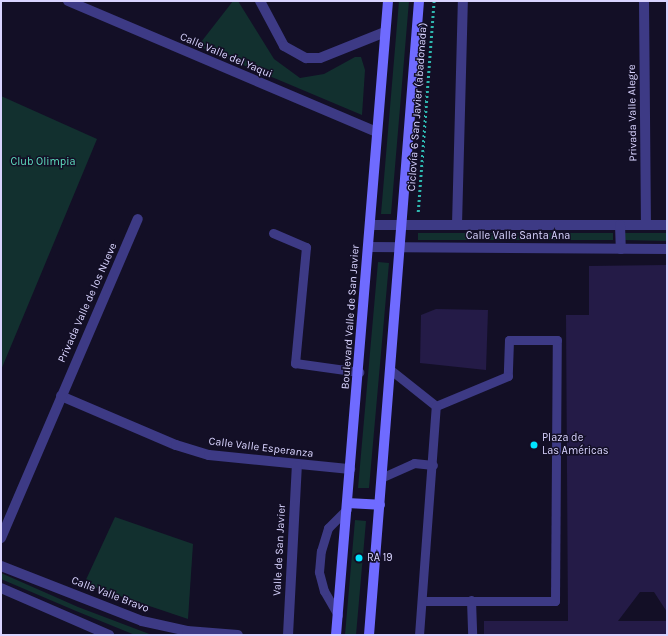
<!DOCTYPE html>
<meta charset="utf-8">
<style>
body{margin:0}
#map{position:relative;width:668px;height:636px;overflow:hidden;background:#130f26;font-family:Karla,sans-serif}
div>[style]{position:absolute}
.green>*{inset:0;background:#12302f}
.building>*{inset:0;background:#241b47}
.path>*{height:2.5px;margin-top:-1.25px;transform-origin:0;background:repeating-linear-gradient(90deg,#2fb8b0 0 2px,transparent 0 5px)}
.service>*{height:9px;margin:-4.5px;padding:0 4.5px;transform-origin:4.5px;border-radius:4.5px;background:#3d3a85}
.minor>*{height:10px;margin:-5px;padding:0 5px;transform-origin:5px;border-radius:5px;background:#3d3a85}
.tertiary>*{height:10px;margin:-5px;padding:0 5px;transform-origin:5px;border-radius:5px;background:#3d3a85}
.secondary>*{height:10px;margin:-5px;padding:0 5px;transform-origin:5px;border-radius:5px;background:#6f6bff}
.dots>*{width:11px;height:11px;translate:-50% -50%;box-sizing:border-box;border:2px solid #130f26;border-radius:50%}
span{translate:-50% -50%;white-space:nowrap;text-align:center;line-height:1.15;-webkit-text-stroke:3px #130f26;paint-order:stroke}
.street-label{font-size:11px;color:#d9d4ff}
.park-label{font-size:11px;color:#5fe0c0}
.poi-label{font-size:11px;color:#d9d4ff}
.left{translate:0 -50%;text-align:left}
.frame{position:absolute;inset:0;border:2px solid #d9d4ff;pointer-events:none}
</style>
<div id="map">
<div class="green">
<div style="clip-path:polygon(233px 1px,238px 1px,274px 59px,300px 78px,324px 74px,355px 57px,361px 57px,365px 70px,362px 115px,198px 46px)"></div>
<div style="clip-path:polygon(399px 1px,409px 1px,391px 214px,381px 214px)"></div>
<div style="clip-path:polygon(1px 96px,97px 139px,1px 370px)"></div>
<div style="clip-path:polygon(418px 233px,613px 233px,613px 240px,418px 240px)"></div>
<div style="clip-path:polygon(623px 233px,667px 233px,667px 241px,623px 240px)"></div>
<div style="clip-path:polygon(378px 262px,389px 263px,369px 488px,358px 488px)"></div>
<div style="clip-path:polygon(115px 517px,193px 544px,188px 619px,84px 584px)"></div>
<div style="clip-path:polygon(355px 520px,366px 521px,356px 635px,345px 635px)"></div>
<div style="clip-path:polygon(1px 573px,78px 607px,152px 635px,135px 635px,76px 611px,1px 579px)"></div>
</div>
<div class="building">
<div style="clip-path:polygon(667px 265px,667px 612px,654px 592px,640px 592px,618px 621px,667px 621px,667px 635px,484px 635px,484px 621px,568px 621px,566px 315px,589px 315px,589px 266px)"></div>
<div style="clip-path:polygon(436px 309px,488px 310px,486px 370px,420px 363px,421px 315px)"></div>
</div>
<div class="path">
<div style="left:418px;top:212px;width:212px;rotate:-85.7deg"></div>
</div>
<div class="service">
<div style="left:273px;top:233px;width:36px;rotate:23deg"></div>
<div style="left:306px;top:247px;width:117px;rotate:95.4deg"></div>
<div style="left:295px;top:363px;width:65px;rotate:8deg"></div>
<div style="left:392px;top:371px;width:56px;rotate:38.5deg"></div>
<div style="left:383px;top:477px;width:34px;rotate:-24deg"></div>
<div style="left:414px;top:463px;width:19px;rotate:6deg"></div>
<div style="left:471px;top:600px;width:35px;rotate:88deg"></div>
<div style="left:422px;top:601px;width:133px"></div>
<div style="left:555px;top:601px;width:261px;rotate:-89.6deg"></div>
<div style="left:557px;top:340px;width:48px;rotate:180deg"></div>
<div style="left:509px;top:340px;width:36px;rotate:92deg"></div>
<div style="left:508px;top:376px;width:78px;rotate:157.4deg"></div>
<div style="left:338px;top:615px;width:28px;rotate:-120deg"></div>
<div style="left:324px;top:591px;width:20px;rotate:-105deg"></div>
<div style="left:319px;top:572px;width:21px;rotate:-85deg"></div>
<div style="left:321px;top:551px;width:24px;rotate:-73deg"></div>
<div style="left:328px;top:528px;width:27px;rotate:-45deg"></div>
<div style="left:419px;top:635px;width:230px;rotate:-85.8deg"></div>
</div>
<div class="minor">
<div style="left:68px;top:1px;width:335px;rotate:23deg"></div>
<div style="left:260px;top:1px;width:51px;rotate:61.9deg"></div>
<div style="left:284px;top:46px;width:25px;rotate:29deg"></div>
<div style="left:306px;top:58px;width:14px"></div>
<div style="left:320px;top:58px;width:70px;rotate:-21.8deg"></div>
<div style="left:644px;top:1px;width:224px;rotate:89.5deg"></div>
<div style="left:457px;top:225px;width:224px;rotate:-88.5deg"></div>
<div style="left:61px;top:396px;width:125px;rotate:23.1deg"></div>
<div style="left:176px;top:445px;width:34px;rotate:17deg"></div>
<div style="left:209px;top:455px;width:142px;rotate:5.7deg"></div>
<div style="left:1px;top:538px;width:347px;rotate:-66.8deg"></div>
<div style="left:1px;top:566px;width:151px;rotate:21.3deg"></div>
<div style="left:142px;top:621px;width:46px;rotate:12.5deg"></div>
<div style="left:187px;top:631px;width:51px;rotate:4.5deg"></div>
<div style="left:1px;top:588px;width:118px;rotate:23.5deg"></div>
<div style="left:288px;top:635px;width:169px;rotate:-87deg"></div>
</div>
<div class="tertiary">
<div style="left:370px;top:225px;width:297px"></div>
<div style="left:620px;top:225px;width:24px;rotate:88deg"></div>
<div style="left:368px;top:247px;width:299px;rotate:0.4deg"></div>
</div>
<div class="secondary">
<div style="left:347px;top:503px;width:33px;rotate:3deg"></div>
<div style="left:336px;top:635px;width:636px;rotate:-85.31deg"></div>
<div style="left:369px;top:635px;width:636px;rotate:-85.49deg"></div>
</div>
<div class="dots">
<div style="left:534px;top:445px;background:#00e5ff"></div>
<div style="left:359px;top:558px;background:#00e5ff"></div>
</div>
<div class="street-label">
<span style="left:226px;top:56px;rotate:23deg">Calle Valle del Yaqui</span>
<span style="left:418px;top:107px;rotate:-86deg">Ciclovía 6 San Javier (abadonada)</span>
<span style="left:633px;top:113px;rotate:-91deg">Privada Valle Alegre</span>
<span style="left:518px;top:236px">Calle Valle Santa Ana</span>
<span style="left:88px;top:303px;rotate:-66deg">Privada Valle de los Nueve</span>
<span style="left:351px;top:317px;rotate:-86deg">Boulevard Valle de San Javier</span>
<span style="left:261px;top:448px;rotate:7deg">Calle Valle Esperanza</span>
<span style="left:280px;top:550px;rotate:-87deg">Valle de San Javier</span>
<span style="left:110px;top:595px;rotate:21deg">Calle Valle Bravo</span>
</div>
<div class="park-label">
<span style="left:43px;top:162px">Club Olimpia</span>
</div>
<div class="poi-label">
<span class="left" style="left:542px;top:445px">Plaza de<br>Las Américas</span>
<span class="left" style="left:367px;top:558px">RA 19</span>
</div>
<div class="frame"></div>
</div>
